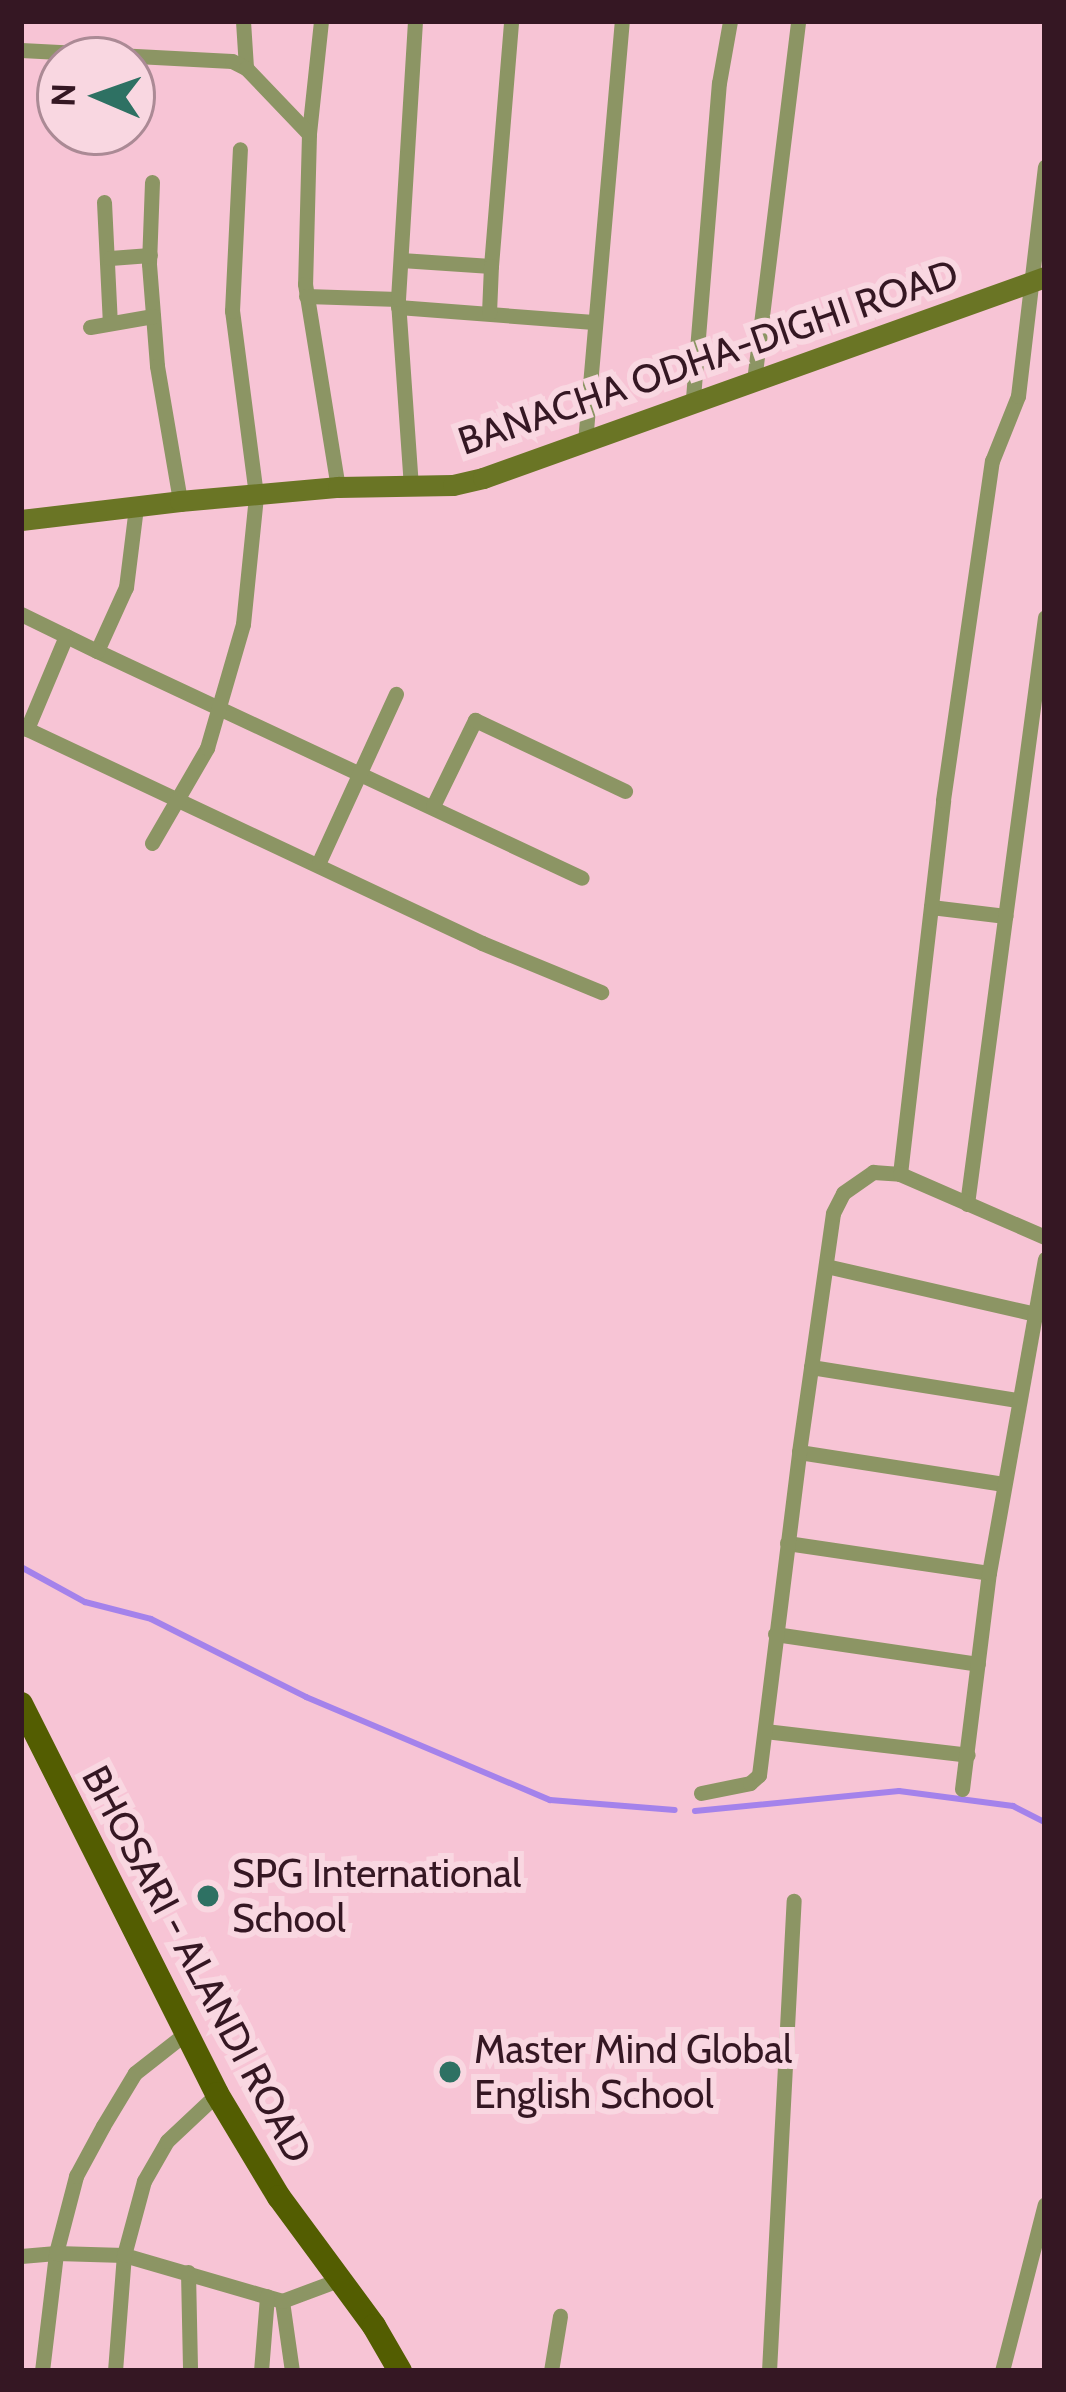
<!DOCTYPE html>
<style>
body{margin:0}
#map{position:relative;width:1066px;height:2392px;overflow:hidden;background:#f7c4d5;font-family:Cabin,sans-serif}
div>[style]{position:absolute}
.stream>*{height:6px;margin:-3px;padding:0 3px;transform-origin:3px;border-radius:3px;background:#a482eb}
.street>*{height:15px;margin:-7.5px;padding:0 7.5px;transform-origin:7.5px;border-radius:7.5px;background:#8c9564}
.secondary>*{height:21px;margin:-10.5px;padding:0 10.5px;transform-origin:10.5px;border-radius:10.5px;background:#6a7525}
.primary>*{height:24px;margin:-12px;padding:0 12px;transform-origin:12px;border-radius:12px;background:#535d01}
.dots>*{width:33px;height:33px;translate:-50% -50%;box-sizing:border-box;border:6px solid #f9d7e1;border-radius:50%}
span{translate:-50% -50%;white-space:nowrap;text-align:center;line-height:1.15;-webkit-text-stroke:12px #f9d7e1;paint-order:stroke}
.street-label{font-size:39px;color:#351723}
.poi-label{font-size:39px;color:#351723}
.left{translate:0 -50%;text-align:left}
.frame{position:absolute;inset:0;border:24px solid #351723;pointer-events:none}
.north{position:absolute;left:36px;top:36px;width:120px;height:120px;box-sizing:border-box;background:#f9d7e1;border:3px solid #ab8a95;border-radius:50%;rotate:272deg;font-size:33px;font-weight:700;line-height:48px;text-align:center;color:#351723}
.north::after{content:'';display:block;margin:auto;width:42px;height:54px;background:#2e7163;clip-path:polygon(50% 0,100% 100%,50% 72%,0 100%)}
</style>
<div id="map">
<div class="stream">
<div style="left:21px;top:1567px;width:73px;rotate:28.7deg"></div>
<div style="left:85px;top:1602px;width:68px;rotate:14.4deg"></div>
<div style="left:151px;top:1619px;width:174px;rotate:26.7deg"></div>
<div style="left:306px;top:1697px;width:265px;rotate:22.9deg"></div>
<div style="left:550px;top:1800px;width:125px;rotate:4.6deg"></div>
<div style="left:695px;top:1811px;width:205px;rotate:-5.6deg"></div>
<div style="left:899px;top:1791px;width:115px;rotate:7.5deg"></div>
<div style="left:1013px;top:1806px;width:36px;rotate:27deg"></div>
</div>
<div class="street">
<div style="left:243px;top:21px;width:47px;rotate:86.3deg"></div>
<div style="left:321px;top:21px;width:114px;rotate:96.1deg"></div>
<div style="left:309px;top:134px;width:150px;rotate:91.5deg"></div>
<div style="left:305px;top:284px;width:206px;rotate:80.8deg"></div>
<div style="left:21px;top:50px;width:211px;rotate:3deg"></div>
<div style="left:232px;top:61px;width:16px;rotate:27deg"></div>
<div style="left:246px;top:68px;width:91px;rotate:46.3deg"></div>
<div style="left:152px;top:182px;width:82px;rotate:92.1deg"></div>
<div style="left:149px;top:264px;width:102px;rotate:85.5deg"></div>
<div style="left:157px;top:366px;width:137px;rotate:80.3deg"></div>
<div style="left:104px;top:202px;width:121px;rotate:87.2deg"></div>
<div style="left:110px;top:258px;width:40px;rotate:-4.3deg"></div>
<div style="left:401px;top:260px;width:90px;rotate:3.8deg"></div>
<div style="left:491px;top:266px;width:246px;rotate:-85.3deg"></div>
<div style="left:306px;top:296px;width:92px;rotate:1.9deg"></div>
<div style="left:398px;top:307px;width:196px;rotate:4.4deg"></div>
<div style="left:489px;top:313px;width:47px;rotate:-87.6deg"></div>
<div style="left:90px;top:327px;width:64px;rotate:-9.9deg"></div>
<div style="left:754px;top:381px;width:363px;rotate:-83deg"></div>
<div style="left:693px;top:398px;width:316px;rotate:-85.3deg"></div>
<div style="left:719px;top:83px;width:63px;rotate:-79.9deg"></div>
<div style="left:585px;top:442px;width:423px;rotate:-85deg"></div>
<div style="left:411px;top:487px;width:188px;rotate:-94deg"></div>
<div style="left:398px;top:299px;width:279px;rotate:-86.5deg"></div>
<div style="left:136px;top:507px;width:81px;rotate:97.1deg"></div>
<div style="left:126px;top:587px;width:70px;rotate:114.4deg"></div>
<div style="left:97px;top:651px;width:535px;rotate:25.08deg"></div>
<div style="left:21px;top:614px;width:85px;rotate:26deg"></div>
<div style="left:66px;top:636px;width:101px;rotate:112.8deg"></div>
<div style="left:27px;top:729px;width:503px;rotate:25.19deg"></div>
<div style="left:482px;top:943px;width:129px;rotate:22.4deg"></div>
<div style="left:433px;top:806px;width:96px;rotate:-64deg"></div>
<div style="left:475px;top:720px;width:166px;rotate:25.3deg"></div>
<div style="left:152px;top:843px;width:110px;rotate:-59.9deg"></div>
<div style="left:207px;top:748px;width:129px;rotate:-73.8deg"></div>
<div style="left:243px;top:624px;width:130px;rotate:-84.2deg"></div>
<div style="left:256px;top:495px;width:186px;rotate:-97.4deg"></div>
<div style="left:232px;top:311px;width:162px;rotate:-87.2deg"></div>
<div style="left:319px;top:862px;width:185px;rotate:-65.4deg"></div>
<div style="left:931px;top:907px;width:75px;rotate:6.9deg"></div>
<div style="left:900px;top:1174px;width:376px;rotate:-83.4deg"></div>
<div style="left:943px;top:800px;width:343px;rotate:-81.8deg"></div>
<div style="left:992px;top:461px;width:70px;rotate:-68.2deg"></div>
<div style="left:1018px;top:396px;width:231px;rotate:-83.3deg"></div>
<div style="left:967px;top:1204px;width:592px;rotate:-82.43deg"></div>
<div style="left:826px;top:1266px;width:211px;rotate:12.9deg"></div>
<div style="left:811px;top:1367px;width:209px;rotate:9.1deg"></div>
<div style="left:799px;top:1452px;width:207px;rotate:8.9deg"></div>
<div style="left:787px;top:1543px;width:204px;rotate:8.4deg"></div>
<div style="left:775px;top:1634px;width:205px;rotate:8.4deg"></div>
<div style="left:765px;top:1731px;width:204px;rotate:6.7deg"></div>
<div style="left:962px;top:1789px;width:218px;rotate:-82.9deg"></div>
<div style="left:989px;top:1573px;width:319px;rotate:-79.9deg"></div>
<div style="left:701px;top:1793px;width:50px;rotate:-11.5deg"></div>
<div style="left:750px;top:1783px;width:12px;rotate:-42deg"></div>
<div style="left:759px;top:1775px;width:325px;rotate:-82.9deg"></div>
<div style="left:799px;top:1452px;width:241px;rotate:-81.9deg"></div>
<div style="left:833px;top:1213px;width:22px;rotate:-63deg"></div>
<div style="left:843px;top:1193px;width:37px;rotate:-35deg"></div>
<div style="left:873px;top:1172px;width:27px;rotate:4deg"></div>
<div style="left:900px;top:1174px;width:158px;rotate:23.5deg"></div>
<div style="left:21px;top:2256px;width:35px;rotate:-5deg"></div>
<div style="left:56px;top:2253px;width:80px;rotate:-75.4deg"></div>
<div style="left:76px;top:2176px;width:57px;rotate:-61.6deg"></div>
<div style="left:103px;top:2126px;width:62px;rotate:-58.9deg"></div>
<div style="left:135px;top:2073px;width:65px;rotate:-38.1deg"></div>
<div style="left:188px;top:2272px;width:99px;rotate:88.8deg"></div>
<div style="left:282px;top:2301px;width:71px;rotate:81.9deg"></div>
<div style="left:42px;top:2371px;width:119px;rotate:-83.2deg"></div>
<div style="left:56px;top:2253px;width:68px;rotate:1.7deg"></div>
<div style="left:124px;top:2255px;width:165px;rotate:16.2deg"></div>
<div style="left:282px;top:2301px;width:63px;rotate:-20.4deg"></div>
<div style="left:115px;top:2371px;width:116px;rotate:-85.6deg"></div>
<div style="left:124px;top:2255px;width:77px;rotate:-74.9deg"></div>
<div style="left:144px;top:2181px;width:46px;rotate:-60.1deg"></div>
<div style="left:167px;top:2141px;width:69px;rotate:-43.2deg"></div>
<div style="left:261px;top:2371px;width:75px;rotate:-85.4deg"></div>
<div style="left:551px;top:2371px;width:56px;rotate:-80.7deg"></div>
<div style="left:769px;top:2371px;width:471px;rotate:-87deg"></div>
<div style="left:1002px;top:2371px;width:172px;rotate:-75.6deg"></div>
</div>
<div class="secondary">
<div style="left:21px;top:520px;width:160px;rotate:-6.8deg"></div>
<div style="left:180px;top:501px;width:159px;rotate:-5.1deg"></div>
<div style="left:338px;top:487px;width:115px;rotate:-1deg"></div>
<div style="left:453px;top:485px;width:31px;rotate:-13deg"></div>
<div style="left:483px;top:478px;width:597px;rotate:-19.68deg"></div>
</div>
<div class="primary">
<div style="left:21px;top:1704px;width:436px;rotate:63.3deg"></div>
<div style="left:217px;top:2094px;width:120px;rotate:59deg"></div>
<div style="left:279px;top:2197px;width:160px;rotate:53.6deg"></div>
<div style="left:374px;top:2326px;width:52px;rotate:60deg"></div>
</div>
<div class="dots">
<div style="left:208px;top:1896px;background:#2e7163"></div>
<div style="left:450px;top:2072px;background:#2e7163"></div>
</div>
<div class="street-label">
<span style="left:708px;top:357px;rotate:-19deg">BANACHA ODHA-DIGHI ROAD</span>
<span style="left:197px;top:1964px;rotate:62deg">BHOSARI - ALANDI ROAD</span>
</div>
<div class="poi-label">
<span class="left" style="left:232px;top:1896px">SPG International<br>School</span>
<span class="left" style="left:474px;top:2072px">Master Mind Global<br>English School</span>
</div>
<div class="frame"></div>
<div class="north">N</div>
</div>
